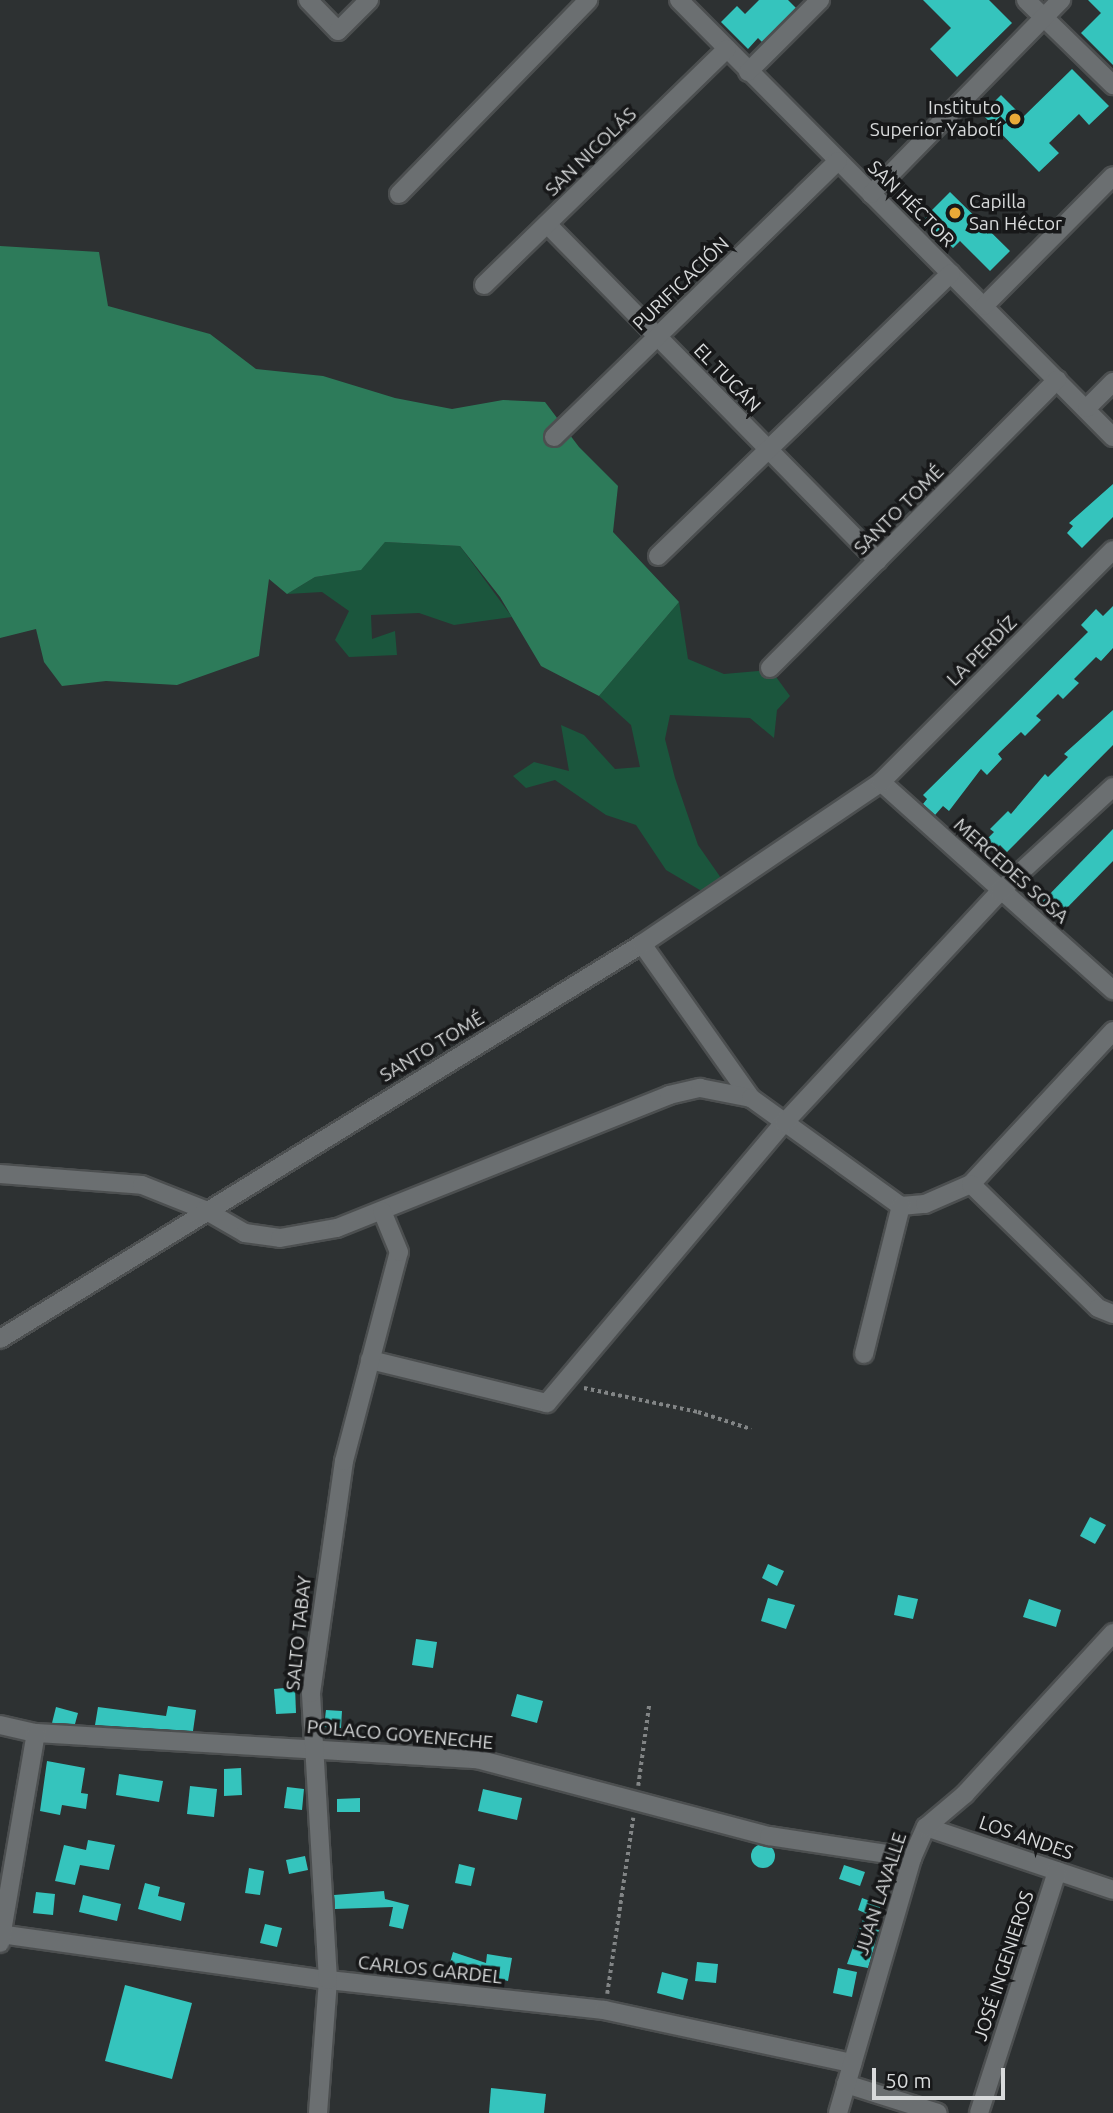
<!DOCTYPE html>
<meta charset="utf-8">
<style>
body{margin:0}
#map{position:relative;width:1113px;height:2113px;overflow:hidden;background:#2d3132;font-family:Ubuntu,sans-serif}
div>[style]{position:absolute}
.green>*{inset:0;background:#1b563d}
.forest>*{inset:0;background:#2d7b5a}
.building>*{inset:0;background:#35c4bd}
.round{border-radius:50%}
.path>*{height:3.5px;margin-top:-1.75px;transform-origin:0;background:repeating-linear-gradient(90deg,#828586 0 3.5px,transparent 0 7px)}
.roads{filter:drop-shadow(2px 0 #4c4f50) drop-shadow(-2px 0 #4c4f50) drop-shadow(0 2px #4c4f50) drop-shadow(0 -2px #4c4f50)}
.minor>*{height:18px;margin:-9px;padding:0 9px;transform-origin:9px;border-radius:9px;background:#6b6f71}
.dots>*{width:19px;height:19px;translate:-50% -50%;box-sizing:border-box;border:4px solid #171819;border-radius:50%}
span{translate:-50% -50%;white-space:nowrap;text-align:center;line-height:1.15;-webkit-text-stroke:7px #171819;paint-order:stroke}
.poi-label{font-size:19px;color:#d8dadb}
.right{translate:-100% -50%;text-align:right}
.left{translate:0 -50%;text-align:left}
.street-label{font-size:19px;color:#d8dadb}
.scale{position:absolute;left:872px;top:2068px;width:133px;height:32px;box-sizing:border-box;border:4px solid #d8dadb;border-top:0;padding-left:9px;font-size:21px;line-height:24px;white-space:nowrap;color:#d8dadb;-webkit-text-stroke:5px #171819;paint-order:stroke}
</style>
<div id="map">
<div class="green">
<div style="clip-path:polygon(385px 542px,460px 546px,512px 617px,454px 625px,419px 613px,371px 615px,372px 639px,395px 631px,397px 655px,349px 657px,335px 640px,349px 611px,322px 592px,287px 594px,315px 577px,360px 570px)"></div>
<div style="clip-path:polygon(679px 602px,688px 659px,724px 674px,771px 670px,790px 696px,777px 710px,774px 738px,750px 718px,670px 715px,665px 739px,675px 778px,698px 845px,721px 878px,710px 896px,666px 870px,636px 825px,606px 815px,555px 780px,526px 788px,513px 776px,534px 762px,569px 771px,561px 725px,584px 735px,615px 769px,640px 767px,631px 725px,599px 696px)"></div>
</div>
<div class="forest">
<div style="clip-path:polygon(0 246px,99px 252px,108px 306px,210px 334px,256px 369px,323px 376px,395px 398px,452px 409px,503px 400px,545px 402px,579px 447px,618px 486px,613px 532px,679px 602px,599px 696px,541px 666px,500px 597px,460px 546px,385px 542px,361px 570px,315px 577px,287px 594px,269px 579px,259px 656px,177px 685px,106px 681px,62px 686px,44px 662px,36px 629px,0 638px)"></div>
</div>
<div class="building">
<div style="clip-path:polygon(759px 0,788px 0,796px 8px,762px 42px,758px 38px,748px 49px,721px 22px,737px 6px,745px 14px)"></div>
<div style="clip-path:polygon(923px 0,989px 0,1012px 23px,957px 77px,930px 49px,951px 28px)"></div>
<div style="clip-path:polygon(1088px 0,1113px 0,1113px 65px,1081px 33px,1101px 13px)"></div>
<div style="clip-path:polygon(1072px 69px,1109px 106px,1089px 125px,1079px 114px,1049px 143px,1059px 153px,1039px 172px,982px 114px,1001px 95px,1023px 117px)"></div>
<div style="clip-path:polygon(950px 192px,1010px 251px,990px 271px,960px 241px,953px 248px,922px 220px)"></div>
<div style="clip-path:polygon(1113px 484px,1113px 517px,1082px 548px,1067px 533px,1073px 526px,1069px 523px)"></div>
<div style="clip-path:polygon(1113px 606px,1113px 648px,1101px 661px,1096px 657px,1074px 679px,1079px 683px,1063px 699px,1058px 694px,1036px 716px,1041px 720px,1025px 736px,1021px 732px,998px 754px,1002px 759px,987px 775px,981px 769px,949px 811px,943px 806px,935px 815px,923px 804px,927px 799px,923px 795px,1088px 632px,1081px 625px,1096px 609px,1103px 616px)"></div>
<div style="clip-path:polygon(1113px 710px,1113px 745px,1007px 852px,1000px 845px,995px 851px,985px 841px,994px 832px,990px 829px,1008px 811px,1011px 814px,1045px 774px,1048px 777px,1068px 757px,1064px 754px)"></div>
<div style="clip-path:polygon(1113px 829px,1113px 861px,1058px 917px,1042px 902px)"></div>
<div style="clip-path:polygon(1090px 1517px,1106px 1525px,1095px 1544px,1080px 1536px)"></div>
<div style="clip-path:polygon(768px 1564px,784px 1571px,777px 1586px,762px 1578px)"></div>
<div style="clip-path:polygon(898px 1595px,918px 1599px,913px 1619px,894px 1615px)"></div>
<div style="clip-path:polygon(768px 1598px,795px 1605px,786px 1629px,761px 1621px)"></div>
<div style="clip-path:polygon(1029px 1599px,1061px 1610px,1056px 1627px,1023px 1617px)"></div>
<div style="clip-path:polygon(416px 1639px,437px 1642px,433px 1668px,412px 1665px)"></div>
<div style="clip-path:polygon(295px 1687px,296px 1713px,276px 1714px,274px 1689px)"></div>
<div style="clip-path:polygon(517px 1694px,543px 1701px,537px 1723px,511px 1716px)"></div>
<div style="clip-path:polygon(168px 1706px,196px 1710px,193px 1731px,95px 1725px,98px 1707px,166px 1716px)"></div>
<div style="clip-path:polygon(56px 1707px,78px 1713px,75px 1724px,52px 1723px)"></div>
<div style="clip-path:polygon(326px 1710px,342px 1711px,341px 1728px,324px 1727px)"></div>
<div style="clip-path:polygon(47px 1761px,85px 1768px,81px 1793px,88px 1794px,86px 1809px,62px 1805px,60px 1815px,40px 1811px)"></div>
<div style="clip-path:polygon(241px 1768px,242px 1795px,224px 1796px,224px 1769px)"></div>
<div style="clip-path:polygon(119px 1774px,163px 1781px,159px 1802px,116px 1795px)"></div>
<div style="clip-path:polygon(190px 1786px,217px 1789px,214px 1817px,187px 1814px)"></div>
<div style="clip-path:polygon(287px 1787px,304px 1789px,302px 1810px,284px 1808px)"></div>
<div style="clip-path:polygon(483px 1789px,522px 1798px,517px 1820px,478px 1811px)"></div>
<div style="clip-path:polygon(360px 1798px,360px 1812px,337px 1812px,337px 1799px)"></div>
<div style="clip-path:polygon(88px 1840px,115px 1845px,109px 1870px,80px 1865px,75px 1885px,55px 1881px,64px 1845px,86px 1850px)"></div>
<div class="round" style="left:751px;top:1844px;width:24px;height:24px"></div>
<div style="clip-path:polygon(305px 1856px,308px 1870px,289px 1874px,286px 1860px)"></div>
<div style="clip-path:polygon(459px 1864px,475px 1868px,471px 1886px,455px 1883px)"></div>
<div style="clip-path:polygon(844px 1865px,865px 1872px,860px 1886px,839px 1879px)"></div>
<div style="clip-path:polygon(249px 1868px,264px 1871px,260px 1895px,245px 1893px)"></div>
<div style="clip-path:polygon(145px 1883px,160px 1887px,158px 1896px,185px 1903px,181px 1921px,138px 1909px)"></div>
<div style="clip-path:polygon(384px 1891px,385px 1899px,409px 1905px,403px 1929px,389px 1926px,393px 1907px,335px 1909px,334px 1895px)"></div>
<div style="clip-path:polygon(36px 1892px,55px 1894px,53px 1915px,33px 1913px)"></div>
<div style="clip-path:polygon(83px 1895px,121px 1904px,117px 1921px,79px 1912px)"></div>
<div style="clip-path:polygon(862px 1898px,881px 1905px,872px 1929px,879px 1930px,868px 1968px,847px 1964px,865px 1913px,858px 1910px)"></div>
<div style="clip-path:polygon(265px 1924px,282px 1928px,277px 1947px,260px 1943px)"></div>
<div style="clip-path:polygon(453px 1952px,486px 1963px,487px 1954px,512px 1958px,508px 1981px,449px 1966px)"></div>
<div style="clip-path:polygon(697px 1962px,718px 1964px,716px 1983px,695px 1981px)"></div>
<div style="clip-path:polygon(838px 1968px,857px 1972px,852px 1997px,833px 1993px)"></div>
<div style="clip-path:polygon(662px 1972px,688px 1979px,683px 2000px,657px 1993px)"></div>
<div style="clip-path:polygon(125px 1985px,192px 2003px,172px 2079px,105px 2061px)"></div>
<div style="clip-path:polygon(491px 2088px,546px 2094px,544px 2113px,489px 2113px)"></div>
</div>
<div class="path">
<div style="left:584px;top:1388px;width:116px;rotate:11.9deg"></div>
<div style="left:698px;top:1412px;width:56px;rotate:17.8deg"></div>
<div style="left:638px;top:1786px;width:82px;rotate:-82.3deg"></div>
<div style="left:607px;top:1994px;width:178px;rotate:-81.6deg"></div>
</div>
<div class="roads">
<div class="minor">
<div style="left:308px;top:0;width:43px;rotate:45.9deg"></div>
<div style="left:338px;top:31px;width:44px;rotate:-45deg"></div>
<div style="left:679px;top:0;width:616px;rotate:45.2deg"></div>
<div style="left:1026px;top:0;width:122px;rotate:44.3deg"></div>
<div style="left:748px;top:72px;width:102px;rotate:-45deg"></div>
<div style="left:399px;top:194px;width:271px;rotate:-45.7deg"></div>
<div style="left:871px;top:194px;width:272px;rotate:-45.6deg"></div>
<div style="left:547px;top:224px;width:472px;rotate:45.5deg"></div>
<div style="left:484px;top:285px;width:339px;rotate:-44.2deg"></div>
<div style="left:984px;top:306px;width:183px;rotate:-45.2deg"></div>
<div style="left:1087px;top:408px;width:37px;rotate:-45deg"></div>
<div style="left:554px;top:437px;width:396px;rotate:-44.2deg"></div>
<div style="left:658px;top:556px;width:407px;rotate:-44deg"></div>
<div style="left:770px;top:668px;width:407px;rotate:-45.1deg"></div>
<div style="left:881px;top:782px;width:312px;rotate:41.9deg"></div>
<div style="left:642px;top:944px;width:189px;rotate:54.7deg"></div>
<div style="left:0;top:1174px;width:142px;rotate:4.4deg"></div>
<div style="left:142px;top:1185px;width:68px;rotate:21.6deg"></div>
<div style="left:205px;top:1210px;width:46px;rotate:29.9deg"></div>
<div style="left:245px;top:1233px;width:35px;rotate:8deg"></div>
<div style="left:280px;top:1238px;width:58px;rotate:-10deg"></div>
<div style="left:337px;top:1228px;width:358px;rotate:-21.8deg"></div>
<div style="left:669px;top:1095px;width:32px;rotate:-13deg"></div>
<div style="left:700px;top:1088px;width:52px;rotate:11.1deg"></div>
<div style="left:751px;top:1098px;width:185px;rotate:35.8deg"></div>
<div style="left:901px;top:1206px;width:24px;rotate:-5deg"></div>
<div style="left:925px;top:1204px;width:50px;rotate:-23.5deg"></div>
<div style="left:971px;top:1184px;width:209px;rotate:-47.1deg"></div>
<div style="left:971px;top:1184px;width:177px;rotate:44.3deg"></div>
<div style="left:1098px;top:1308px;width:16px;rotate:22deg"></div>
<div style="left:0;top:1339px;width:754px;rotate:-31.6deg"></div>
<div style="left:642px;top:944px;width:289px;rotate:-34.1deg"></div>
<div style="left:881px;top:782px;width:328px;rotate:-45deg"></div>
<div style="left:864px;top:1354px;width:153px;rotate:-76deg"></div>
<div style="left:370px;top:1360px;width:182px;rotate:13.7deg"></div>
<div style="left:547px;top:1403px;width:367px;rotate:-49.8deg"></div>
<div style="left:784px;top:1123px;width:317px;rotate:-47deg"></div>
<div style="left:1000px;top:891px;width:154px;rotate:-42.6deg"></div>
<div style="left:0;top:1725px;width:37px;rotate:13deg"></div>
<div style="left:36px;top:1733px;width:442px;rotate:3.4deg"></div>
<div style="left:477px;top:1759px;width:302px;rotate:14.8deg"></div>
<div style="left:769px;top:1836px;width:145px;rotate:8.7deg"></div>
<div style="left:926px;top:1827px;width:197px;rotate:18.6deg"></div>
<div style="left:0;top:1934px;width:331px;rotate:8deg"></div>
<div style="left:328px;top:1980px;width:278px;rotate:6.2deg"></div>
<div style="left:604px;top:2010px;width:254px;rotate:12.1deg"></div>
<div style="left:0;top:1943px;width:213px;rotate:-80.3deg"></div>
<div style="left:846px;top:2084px;width:96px;rotate:17.5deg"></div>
<div style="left:318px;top:2113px;width:133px;rotate:-85.7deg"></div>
<div style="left:328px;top:1980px;width:288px;rotate:-93.4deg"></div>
<div style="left:311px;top:1693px;width:234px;rotate:-81.9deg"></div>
<div style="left:344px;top:1461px;width:216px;rotate:-75.3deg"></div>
<div style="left:399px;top:1252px;width:44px;rotate:-112.5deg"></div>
<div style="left:838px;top:2113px;width:266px;rotate:-73.8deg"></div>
<div style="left:912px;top:1858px;width:34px;rotate:-66deg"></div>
<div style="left:926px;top:1827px;width:51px;rotate:-40.2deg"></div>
<div style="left:965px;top:1794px;width:219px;rotate:-47.4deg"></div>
<div style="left:979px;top:2113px;width:254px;rotate:-72.1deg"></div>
</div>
</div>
<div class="dots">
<div style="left:1015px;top:119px;background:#eaaa38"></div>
<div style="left:955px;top:213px;background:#eaaa38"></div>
</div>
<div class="poi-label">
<span class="right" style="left:1001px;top:119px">Instituto<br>Superior Yabotí</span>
<span class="left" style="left:969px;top:213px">Capilla<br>San Héctor</span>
</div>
<div class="street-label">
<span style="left:591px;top:152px;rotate:-44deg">SAN NICOLÁS</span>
<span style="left:911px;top:204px;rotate:45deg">SAN HÉCTOR</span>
<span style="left:681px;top:284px;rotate:-44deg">PURIFICACIÓN</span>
<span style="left:727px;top:378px;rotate:46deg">EL TUCÁN</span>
<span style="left:899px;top:510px;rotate:-45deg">SANTO TOMÉ</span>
<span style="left:982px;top:651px;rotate:-45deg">LA PERDÍZ</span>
<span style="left:1011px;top:871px;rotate:42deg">MERCEDES SOSA</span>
<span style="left:432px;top:1047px;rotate:-31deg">SANTO TOMÉ</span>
<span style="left:299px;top:1633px;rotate:-84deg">SALTO TABAY</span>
<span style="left:400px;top:1735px;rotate:5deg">POLACO GOYENECHE</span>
<span style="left:1026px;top:1838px;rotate:19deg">LOS ANDES</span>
<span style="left:881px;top:1894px;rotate:-72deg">JUAN LAVALLE</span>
<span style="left:1004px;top:1966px;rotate:-72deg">JOSÉ INGENIEROS</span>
<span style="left:430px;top:1970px;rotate:6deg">CARLOS GARDEL</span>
</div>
<div class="scale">50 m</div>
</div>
